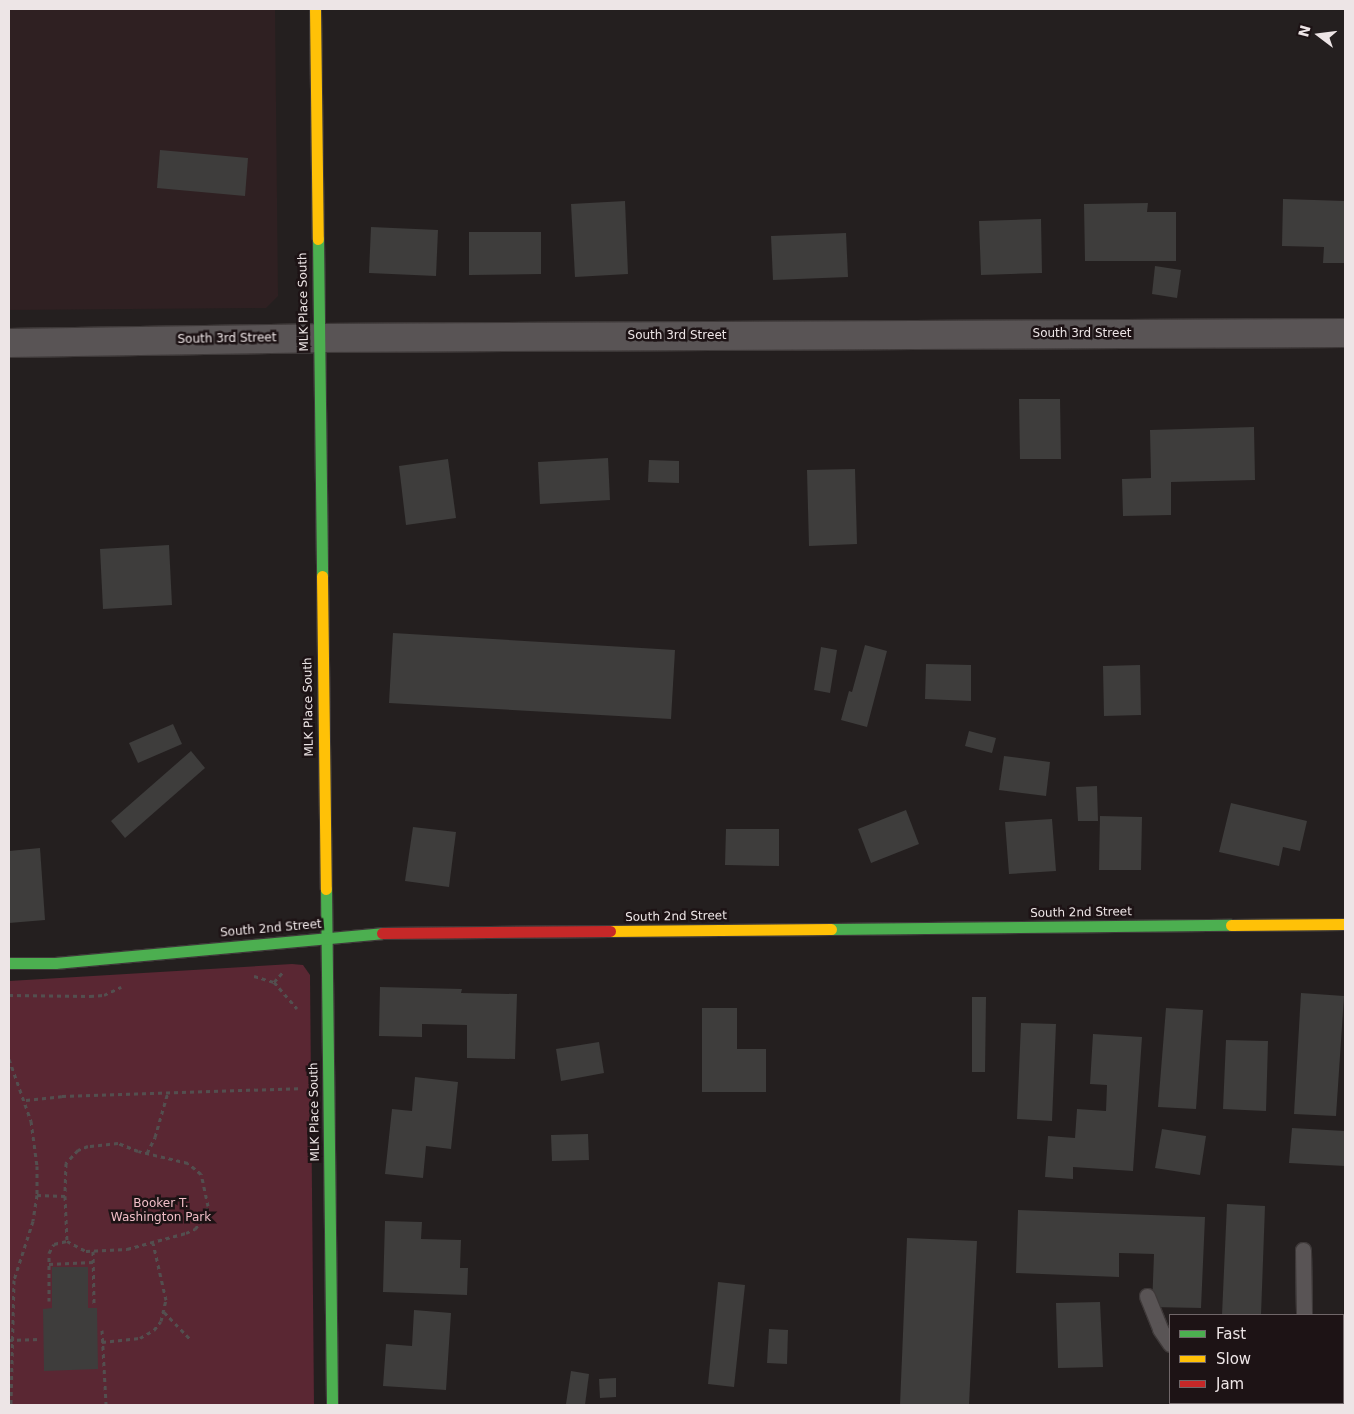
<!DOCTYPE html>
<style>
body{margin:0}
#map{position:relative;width:1354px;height:1414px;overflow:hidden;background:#241f1f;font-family:"DejaVu Sans",sans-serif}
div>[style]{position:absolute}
.built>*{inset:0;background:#2f2022}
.green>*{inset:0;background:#5a2733}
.building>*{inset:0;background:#3e3d3c}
.path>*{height:3px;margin-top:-1.5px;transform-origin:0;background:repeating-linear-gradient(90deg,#534f4f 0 4px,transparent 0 8px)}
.roads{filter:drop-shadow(1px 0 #3e3939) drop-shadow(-1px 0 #3e3939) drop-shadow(0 1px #3e3939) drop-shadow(0 -1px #3e3939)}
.lane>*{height:15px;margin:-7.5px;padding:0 7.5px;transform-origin:7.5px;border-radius:7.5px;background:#595455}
.street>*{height:28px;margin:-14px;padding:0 14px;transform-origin:14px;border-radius:14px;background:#595455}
.fast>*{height:11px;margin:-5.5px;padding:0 5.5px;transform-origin:5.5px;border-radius:5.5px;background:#4caf50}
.slow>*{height:11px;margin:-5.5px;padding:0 5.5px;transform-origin:5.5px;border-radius:5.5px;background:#ffc107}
.jam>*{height:11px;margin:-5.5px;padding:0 5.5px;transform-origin:5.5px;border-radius:5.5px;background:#c62828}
span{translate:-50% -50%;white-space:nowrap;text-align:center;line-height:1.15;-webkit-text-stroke:5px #1d1315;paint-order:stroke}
.street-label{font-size:12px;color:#ede5e6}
.park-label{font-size:12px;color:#f0bec7}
.frame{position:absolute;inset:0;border:10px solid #ede5e6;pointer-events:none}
.legend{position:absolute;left:1169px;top:1314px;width:175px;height:90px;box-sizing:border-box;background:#1d1315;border:1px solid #706769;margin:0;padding:6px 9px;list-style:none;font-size:15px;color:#ede5e6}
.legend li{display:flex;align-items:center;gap:10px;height:25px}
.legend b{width:25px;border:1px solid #706769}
.north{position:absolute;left:1294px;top:10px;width:50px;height:50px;-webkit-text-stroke:4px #1d1315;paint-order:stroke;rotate:285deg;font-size:14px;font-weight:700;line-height:20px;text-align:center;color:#ede5e6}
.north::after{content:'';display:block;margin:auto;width:18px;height:22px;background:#ede5e6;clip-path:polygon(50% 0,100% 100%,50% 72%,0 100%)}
</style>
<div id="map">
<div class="built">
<div style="clip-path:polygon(9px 9px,275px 9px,278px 296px,266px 308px,9px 310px)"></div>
</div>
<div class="green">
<div style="clip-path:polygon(292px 964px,303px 965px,310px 975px,314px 1405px,9px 1405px,9px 981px)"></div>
</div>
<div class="building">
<div style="clip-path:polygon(160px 150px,248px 158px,245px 196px,157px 188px)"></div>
<div style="clip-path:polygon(1283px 199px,1345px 201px,1345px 263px,1323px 263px,1324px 247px,1282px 246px)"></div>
<div style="clip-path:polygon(625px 201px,628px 274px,575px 277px,571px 204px)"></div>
<div style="clip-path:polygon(1148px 203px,1147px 212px,1176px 212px,1176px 261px,1085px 261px,1084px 204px)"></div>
<div style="clip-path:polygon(1041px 219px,1042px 273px,981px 275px,979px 221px)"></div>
<div style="clip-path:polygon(371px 227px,438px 230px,436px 276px,369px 273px)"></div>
<div style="clip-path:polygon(469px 232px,541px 232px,541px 274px,469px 275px)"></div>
<div style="clip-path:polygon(846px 233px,848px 277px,773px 280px,771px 236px)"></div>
<div style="clip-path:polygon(1155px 266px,1181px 270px,1177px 298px,1152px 294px)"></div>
<div style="clip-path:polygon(1019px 399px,1060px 399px,1061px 459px,1020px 459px)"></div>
<div style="clip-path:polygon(1254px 427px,1255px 480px,1171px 482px,1171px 515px,1123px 516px,1122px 479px,1151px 478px,1150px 430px)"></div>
<div style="clip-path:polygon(608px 458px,610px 500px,540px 504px,538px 462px)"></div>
<div style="clip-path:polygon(448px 459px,456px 518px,406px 525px,399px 466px)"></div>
<div style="clip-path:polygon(649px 460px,679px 461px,679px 483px,648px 482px)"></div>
<div style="clip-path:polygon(855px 469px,857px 544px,809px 546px,807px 470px)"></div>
<div style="clip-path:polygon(169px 545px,172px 605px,103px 609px,100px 549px)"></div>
<div style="clip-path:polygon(393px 633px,675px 650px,671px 719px,389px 703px)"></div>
<div style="clip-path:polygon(865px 645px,887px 651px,867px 727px,841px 720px,849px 691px,852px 692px)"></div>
<div style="clip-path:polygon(821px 647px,837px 650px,830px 693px,814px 690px)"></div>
<div style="clip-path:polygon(926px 664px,971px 665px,971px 701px,925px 699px)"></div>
<div style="clip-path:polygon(1140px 665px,1141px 715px,1104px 716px,1103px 666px)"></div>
<div style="clip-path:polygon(173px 724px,182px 744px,138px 763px,129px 743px)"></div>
<div style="clip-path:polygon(969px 731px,996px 738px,992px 753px,965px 746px)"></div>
<div style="clip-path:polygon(191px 751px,205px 768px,125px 838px,111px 821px)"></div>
<div style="clip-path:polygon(1004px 756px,1050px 762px,1046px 796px,999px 790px)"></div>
<div style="clip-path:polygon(1097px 786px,1098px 821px,1078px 821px,1076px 787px)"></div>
<div style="clip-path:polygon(1231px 803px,1307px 821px,1300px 851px,1283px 847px,1279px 866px,1219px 852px)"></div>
<div style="clip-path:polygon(906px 810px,919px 844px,871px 863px,858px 829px)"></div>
<div style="clip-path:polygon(1100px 816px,1142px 817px,1141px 870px,1099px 870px)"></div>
<div style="clip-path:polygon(1052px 819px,1056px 871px,1009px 874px,1005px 822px)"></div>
<div style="clip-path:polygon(413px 827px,456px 832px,449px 887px,405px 881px)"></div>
<div style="clip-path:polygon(726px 829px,779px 829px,779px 866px,725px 865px)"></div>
<div style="clip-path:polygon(40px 848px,45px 920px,9px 923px,9px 851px)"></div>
<div style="clip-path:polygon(380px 987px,462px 989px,461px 993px,517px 994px,515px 1059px,467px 1058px,467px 1025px,422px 1024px,422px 1037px,379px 1036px)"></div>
<div style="clip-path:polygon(1301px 993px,1344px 996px,1336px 1116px,1294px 1114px)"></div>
<div style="clip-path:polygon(972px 997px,986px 997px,985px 1072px,972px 1072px)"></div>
<div style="clip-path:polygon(702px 1008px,737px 1008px,737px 1049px,766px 1049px,766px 1092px,702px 1092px)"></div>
<div style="clip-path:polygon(1166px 1008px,1203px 1010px,1196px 1109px,1158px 1107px)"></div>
<div style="clip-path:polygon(1021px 1023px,1056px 1024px,1052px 1121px,1017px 1119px)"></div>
<div style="clip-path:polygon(1093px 1034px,1142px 1037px,1133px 1171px,1073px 1167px,1073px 1179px,1045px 1177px,1048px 1136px,1075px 1138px,1077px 1109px,1106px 1111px,1107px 1085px,1090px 1084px)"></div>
<div style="clip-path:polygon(1226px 1040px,1268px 1041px,1266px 1111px,1223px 1109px)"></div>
<div style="clip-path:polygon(599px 1042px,604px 1073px,561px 1081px,556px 1049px)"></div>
<div style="clip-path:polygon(415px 1077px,458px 1082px,451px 1149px,426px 1146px,423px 1178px,385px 1174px,392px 1109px,412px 1111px)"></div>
<div style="clip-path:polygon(1292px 1128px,1345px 1131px,1345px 1166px,1289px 1163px)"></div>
<div style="clip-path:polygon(1162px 1129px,1206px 1136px,1200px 1175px,1155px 1168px)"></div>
<div style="clip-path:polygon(588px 1134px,589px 1160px,552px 1161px,551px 1135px)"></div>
<div style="clip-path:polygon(1227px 1204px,1265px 1206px,1261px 1315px,1222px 1315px)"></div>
<div style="clip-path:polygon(1018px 1210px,1205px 1217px,1201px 1308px,1152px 1307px,1154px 1254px,1119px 1253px,1119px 1277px,1016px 1273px)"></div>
<div style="clip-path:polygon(385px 1221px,422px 1222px,421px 1239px,461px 1240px,460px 1268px,468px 1268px,467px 1295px,383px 1292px)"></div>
<div style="clip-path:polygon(907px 1238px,977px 1241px,969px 1405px,900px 1405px)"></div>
<div style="clip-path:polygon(52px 1267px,88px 1267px,88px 1308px,97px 1308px,98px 1369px,44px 1371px,43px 1309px,52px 1308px)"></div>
<div style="clip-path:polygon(718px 1282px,745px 1285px,734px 1387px,708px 1384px)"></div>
<div style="clip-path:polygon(1100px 1302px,1103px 1367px,1058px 1368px,1056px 1303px)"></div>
<div style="clip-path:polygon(414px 1310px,451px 1313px,446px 1390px,383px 1386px,386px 1344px,412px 1346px)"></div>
<div style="clip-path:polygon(769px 1329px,788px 1330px,787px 1364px,767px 1363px)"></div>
<div style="clip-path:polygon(571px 1371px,589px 1374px,585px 1405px,566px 1404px)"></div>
<div style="clip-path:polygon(616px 1378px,616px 1397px,600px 1398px,599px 1379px)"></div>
</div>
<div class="path">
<div style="left:254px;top:976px;width:21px;rotate:17deg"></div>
<div style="left:274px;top:982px;width:35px;rotate:49deg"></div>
<div style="left:274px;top:982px;width:15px;rotate:-48deg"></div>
<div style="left:9px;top:995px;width:81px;rotate:0.7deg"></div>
<div style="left:90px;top:996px;width:14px;rotate:-4deg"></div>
<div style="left:104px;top:995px;width:19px;rotate:-25deg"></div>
<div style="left:9px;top:1059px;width:66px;rotate:70.5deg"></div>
<div style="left:31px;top:1121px;width:45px;rotate:82.4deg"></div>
<div style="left:37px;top:1166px;width:29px;rotate:90deg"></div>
<div style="left:37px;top:1195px;width:26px;rotate:99deg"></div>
<div style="left:33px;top:1221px;width:62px;rotate:107.9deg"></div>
<div style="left:14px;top:1280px;width:125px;rotate:91.4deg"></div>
<div style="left:26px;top:1100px;width:36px;rotate:-6deg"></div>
<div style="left:62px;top:1096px;width:237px;rotate:-1.9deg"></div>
<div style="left:147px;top:1153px;width:18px;rotate:-63deg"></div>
<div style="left:155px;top:1137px;width:47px;rotate:-73.9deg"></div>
<div style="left:37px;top:1195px;width:28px;rotate:2deg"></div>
<div style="left:93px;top:1251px;width:53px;rotate:88.9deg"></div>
<div style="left:49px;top:1264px;width:44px;rotate:-2.6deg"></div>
<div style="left:49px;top:1301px;width:48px;rotate:-90deg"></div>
<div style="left:49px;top:1253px;width:10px;rotate:-61deg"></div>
<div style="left:54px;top:1244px;width:13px;rotate:-13deg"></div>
<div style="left:67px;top:1241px;width:21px;rotate:28deg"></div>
<div style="left:86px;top:1251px;width:41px;rotate:-2.8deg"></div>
<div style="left:127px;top:1249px;width:61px;rotate:-15.2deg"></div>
<div style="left:186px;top:1233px;width:10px;rotate:-24deg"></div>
<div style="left:195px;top:1229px;width:13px;rotate:-51deg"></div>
<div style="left:203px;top:1219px;width:14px;rotate:-69deg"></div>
<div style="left:208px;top:1206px;width:33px;rotate:-102deg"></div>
<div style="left:201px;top:1174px;width:17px;rotate:-140deg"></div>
<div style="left:188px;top:1163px;width:51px;rotate:-166.5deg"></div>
<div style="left:138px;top:1151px;width:22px;rotate:-158deg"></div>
<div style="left:118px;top:1143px;width:30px;rotate:174deg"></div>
<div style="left:88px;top:1146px;width:11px;rotate:158deg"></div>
<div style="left:78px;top:1150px;width:18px;rotate:133deg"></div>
<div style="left:66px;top:1163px;width:33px;rotate:92deg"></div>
<div style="left:65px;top:1196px;width:45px;rotate:87.5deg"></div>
<div style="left:164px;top:1312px;width:39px;rotate:46deg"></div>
<div style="left:102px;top:1330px;width:75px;rotate:86.9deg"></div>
<div style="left:9px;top:1340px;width:31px;rotate:-2deg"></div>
<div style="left:102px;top:1342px;width:38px;rotate:-6deg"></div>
<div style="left:140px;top:1338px;width:16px;rotate:-30deg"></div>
<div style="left:154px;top:1330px;width:11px;rotate:-52deg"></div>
<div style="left:161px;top:1321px;width:22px;rotate:-77deg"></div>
<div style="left:166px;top:1300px;width:58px;rotate:-102.8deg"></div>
</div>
<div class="roads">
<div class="lane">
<div style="left:1303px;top:1250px;width:65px;rotate:89.1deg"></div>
<div style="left:1147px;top:1296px;width:35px;rotate:68deg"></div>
<div style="left:1160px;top:1329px;width:18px;rotate:56deg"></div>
<div style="left:1292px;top:1403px;width:2px;rotate:90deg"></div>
</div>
<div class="street">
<div style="left:9px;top:343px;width:310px;rotate:-0.9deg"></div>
<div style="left:319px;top:338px;width:1026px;rotate:-0.28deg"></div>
</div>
<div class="fast">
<div style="left:318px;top:239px;width:337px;rotate:89.3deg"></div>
<div style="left:326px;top:889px;width:516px;rotate:89.33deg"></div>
<div style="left:831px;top:929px;width:400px;rotate:-0.6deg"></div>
<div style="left:9px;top:963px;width:46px"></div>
<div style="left:55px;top:963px;width:328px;rotate:-5.2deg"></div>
</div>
<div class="slow">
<div style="left:315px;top:9px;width:230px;rotate:89.3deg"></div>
<div style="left:322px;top:576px;width:313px;rotate:89.3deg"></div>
<div style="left:1231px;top:925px;width:114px;rotate:-0.5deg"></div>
<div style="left:610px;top:931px;width:221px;rotate:-0.5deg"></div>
</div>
<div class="jam">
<div style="left:382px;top:933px;width:228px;rotate:-0.5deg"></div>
</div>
</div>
<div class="street-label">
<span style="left:304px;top:302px;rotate:-91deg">MLK Place South</span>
<span style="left:1082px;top:334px">South 3rd Street</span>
<span style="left:677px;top:336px">South 3rd Street</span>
<span style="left:227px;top:339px;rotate:-1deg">South 3rd Street</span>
<span style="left:309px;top:707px;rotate:-91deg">MLK Place South</span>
<span style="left:1081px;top:913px;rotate:-1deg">South 2nd Street</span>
<span style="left:676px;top:917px;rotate:-1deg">South 2nd Street</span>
<span style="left:271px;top:929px;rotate:-5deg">South 2nd Street</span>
<span style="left:315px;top:1112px;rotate:-91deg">MLK Place South</span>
</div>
<div class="park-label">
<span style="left:161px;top:1211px">Booker T.<br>Washington Park</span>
</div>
<div class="frame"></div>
<ul class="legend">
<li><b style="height:6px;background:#4caf50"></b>Fast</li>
<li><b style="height:6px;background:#ffc107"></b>Slow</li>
<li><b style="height:6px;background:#c62828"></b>Jam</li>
</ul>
<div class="north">N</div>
</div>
